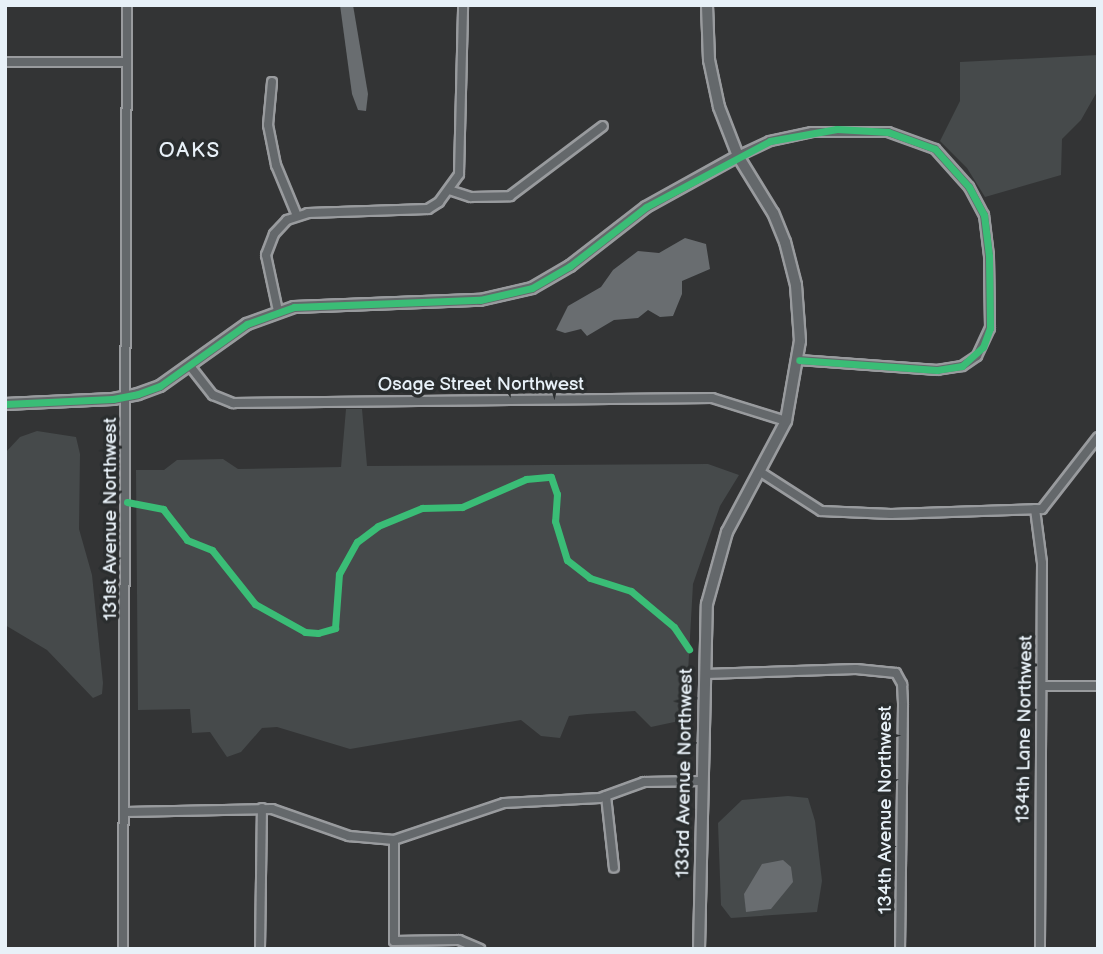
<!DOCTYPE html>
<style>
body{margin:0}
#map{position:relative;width:1103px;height:954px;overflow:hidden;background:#333435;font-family:"Balsamiq Sans",sans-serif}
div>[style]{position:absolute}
.green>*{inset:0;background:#464a4b}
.water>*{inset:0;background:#696d70}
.roads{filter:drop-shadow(2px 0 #999b9e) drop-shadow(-2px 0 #999b9e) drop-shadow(0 2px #999b9e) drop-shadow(0 -2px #999b9e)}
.street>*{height:8px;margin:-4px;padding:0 4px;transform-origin:4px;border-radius:4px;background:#64686b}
.secondary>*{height:10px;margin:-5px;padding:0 5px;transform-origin:5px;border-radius:5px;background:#64686b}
.cycleway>*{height:7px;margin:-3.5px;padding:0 3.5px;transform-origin:3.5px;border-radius:3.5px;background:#3abd76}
span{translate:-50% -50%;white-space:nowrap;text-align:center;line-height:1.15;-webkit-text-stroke:7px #2a2d2e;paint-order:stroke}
.street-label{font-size:19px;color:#e8f1f8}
.neighbourhood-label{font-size:21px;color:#e8f1f8;letter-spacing:2px}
.frame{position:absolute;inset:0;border:7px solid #e8f1f8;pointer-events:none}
</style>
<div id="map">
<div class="green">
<div style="clip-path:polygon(1098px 55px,1098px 90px,1081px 120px,1062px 139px,1061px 175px,985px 197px,967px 168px,940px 141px,960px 101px,960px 62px)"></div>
<div style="clip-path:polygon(346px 409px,362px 409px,367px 466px,708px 464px,739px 475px,720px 506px,693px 584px,686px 708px,679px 709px,679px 721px,651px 727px,635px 711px,587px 714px,569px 716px,560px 738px,541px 736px,521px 720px,350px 749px,277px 727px,262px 728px,241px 752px,227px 757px,210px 732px,192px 733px,190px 709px,138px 710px,136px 470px,164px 470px,177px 460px,223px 459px,238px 469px,341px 467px)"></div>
<div style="clip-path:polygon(37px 431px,76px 437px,80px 454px,79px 529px,92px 575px,103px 683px,102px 694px,93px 698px,47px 650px,5px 625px,5px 453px,20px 437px)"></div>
<div style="clip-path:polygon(788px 796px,808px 798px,815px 821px,822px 881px,817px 912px,731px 918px,721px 905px,718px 823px,742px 800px)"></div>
</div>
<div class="water">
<div style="clip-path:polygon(340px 5px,353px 5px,368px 94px,366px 111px,358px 110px,352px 94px)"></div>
<div style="clip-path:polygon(685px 238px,706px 244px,710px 269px,682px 281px,682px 294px,673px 316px,660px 317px,648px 310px,638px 318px,614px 320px,587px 336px,581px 329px,565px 333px,556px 330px,568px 306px,601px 287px,613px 270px,638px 251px,659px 253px)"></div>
<div style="clip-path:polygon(783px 860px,791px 867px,793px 882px,771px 909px,746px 912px,744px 894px,762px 864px)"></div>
</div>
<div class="roads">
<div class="street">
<div style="left:5px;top:62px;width:122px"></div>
<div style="left:272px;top:82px;width:43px;rotate:95.3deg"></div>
<div style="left:268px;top:125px;width:41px;rotate:78.7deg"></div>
<div style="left:276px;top:165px;width:55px;rotate:67.6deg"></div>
<div style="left:738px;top:156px;width:35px;rotate:-25deg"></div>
<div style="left:770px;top:141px;width:43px;rotate:-12.1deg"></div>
<div style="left:812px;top:132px;width:76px"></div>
<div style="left:888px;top:132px;width:50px;rotate:19.9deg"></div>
<div style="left:935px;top:149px;width:51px;rotate:48.2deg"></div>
<div style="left:969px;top:187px;width:32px;rotate:62deg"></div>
<div style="left:984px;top:215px;width:41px;rotate:83deg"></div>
<div style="left:989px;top:256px;width:72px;rotate:89.2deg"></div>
<div style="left:990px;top:328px;width:31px;rotate:115deg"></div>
<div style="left:977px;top:356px;width:18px;rotate:146deg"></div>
<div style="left:962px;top:366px;width:25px;rotate:171deg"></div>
<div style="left:937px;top:370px;width:138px;rotate:-175.9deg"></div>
<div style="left:449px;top:190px;width:23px;rotate:18deg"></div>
<div style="left:471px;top:197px;width:39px;rotate:-1deg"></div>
<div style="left:510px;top:196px;width:116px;rotate:-37deg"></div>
<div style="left:278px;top:311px;width:57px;rotate:-102.1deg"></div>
<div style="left:266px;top:255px;width:22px;rotate:-69deg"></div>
<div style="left:274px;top:234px;width:19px;rotate:-47deg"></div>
<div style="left:287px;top:220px;width:22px;rotate:-18deg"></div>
<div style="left:308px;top:213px;width:120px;rotate:-1.9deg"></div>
<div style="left:428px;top:209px;width:13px;rotate:-32deg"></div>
<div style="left:439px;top:202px;width:34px;rotate:-54deg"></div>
<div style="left:459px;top:174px;width:169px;rotate:-88.6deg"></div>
<div style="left:190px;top:366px;width:37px;rotate:52deg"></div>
<div style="left:213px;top:395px;width:22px;rotate:22deg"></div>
<div style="left:233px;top:403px;width:479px;rotate:-0.6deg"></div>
<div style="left:712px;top:398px;width:77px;rotate:17.3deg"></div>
<div style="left:762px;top:473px;width:70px;rotate:32.8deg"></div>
<div style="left:821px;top:511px;width:70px;rotate:2.5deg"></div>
<div style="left:891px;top:514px;width:151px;rotate:-1.9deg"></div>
<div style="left:1042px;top:509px;width:91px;rotate:-52.1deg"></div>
<div style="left:1035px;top:509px;width:54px;rotate:82.6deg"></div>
<div style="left:1042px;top:563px;width:386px;rotate:90.3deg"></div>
<div style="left:705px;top:674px;width:151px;rotate:-1.9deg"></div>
<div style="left:856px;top:669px;width:40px;rotate:5.7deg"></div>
<div style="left:896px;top:673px;width:13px;rotate:61deg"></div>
<div style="left:902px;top:684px;width:21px;rotate:87deg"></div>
<div style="left:903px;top:705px;width:244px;rotate:90.7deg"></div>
<div style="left:1042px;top:686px;width:56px"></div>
<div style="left:606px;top:796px;width:72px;rotate:83.7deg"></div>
<div style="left:126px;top:812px;width:146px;rotate:-1.2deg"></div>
<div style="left:272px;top:809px;width:82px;rotate:19.3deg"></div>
<div style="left:349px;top:836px;width:45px;rotate:5.1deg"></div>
<div style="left:394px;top:840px;width:116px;rotate:-18.6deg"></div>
<div style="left:504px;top:803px;width:96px;rotate:-3deg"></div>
<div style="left:600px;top:798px;width:47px;rotate:-20deg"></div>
<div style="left:644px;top:782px;width:58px;rotate:-1deg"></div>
<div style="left:394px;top:840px;width:101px;rotate:90deg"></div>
<div style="left:394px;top:941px;width:65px;rotate:-0.9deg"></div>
<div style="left:459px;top:940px;width:23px;rotate:23deg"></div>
<div style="left:123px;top:949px;width:944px;rotate:-89.76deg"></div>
<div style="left:260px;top:949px;width:141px;rotate:-89.2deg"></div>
</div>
<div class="secondary">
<div style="left:5px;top:404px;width:108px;rotate:-2.7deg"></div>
<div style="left:113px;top:399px;width:25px;rotate:-11deg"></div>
<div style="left:138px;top:394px;width:23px;rotate:-20deg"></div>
<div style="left:160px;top:386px;width:107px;rotate:-35.5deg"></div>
<div style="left:247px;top:324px;width:50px;rotate:-19.9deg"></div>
<div style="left:294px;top:307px;width:186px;rotate:-2.2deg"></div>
<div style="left:480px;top:300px;width:53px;rotate:-13deg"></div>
<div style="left:532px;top:288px;width:44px;rotate:-30.1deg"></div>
<div style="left:570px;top:266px;width:96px;rotate:-37.8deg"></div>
<div style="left:646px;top:207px;width:105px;rotate:-29deg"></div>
<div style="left:699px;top:949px;width:345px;rotate:-88.7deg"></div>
<div style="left:707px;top:604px;width:75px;rotate:-74.5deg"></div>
<div style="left:727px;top:532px;width:126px;rotate:-62deg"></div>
<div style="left:786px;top:421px;width:81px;rotate:-80.1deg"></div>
<div style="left:800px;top:341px;width:56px;rotate:-94.1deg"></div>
<div style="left:796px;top:285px;width:44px;rotate:-104.3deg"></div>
<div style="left:785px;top:242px;width:31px;rotate:-112deg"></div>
<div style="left:773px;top:213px;width:67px;rotate:-121.6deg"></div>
<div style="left:738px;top:156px;width:53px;rotate:-111.2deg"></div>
<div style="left:719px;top:107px;width:48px;rotate:-102deg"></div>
<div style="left:709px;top:60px;width:55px;rotate:-92.1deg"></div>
</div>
</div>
<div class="cycleway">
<div style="left:5px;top:404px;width:108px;rotate:-2.7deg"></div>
<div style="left:113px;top:399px;width:25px;rotate:-11deg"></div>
<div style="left:138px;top:394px;width:23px;rotate:-20deg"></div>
<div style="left:160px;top:386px;width:107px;rotate:-35.5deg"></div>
<div style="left:247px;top:324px;width:50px;rotate:-19.9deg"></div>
<div style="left:294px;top:307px;width:186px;rotate:-2.2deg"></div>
<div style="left:480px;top:300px;width:53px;rotate:-13deg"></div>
<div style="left:532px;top:288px;width:44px;rotate:-30.1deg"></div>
<div style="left:570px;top:266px;width:96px;rotate:-37.8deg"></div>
<div style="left:646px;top:207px;width:140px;rotate:-28deg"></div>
<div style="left:770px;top:141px;width:68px;rotate:-10.2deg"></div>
<div style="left:837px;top:129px;width:51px;rotate:3.4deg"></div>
<div style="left:888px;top:132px;width:50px;rotate:19.9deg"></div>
<div style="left:935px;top:149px;width:51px;rotate:48.2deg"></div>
<div style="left:969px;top:187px;width:32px;rotate:62deg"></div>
<div style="left:984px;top:215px;width:41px;rotate:83deg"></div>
<div style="left:989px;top:256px;width:72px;rotate:89.2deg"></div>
<div style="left:990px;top:328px;width:20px;rotate:110deg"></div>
<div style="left:983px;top:347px;width:28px;rotate:138deg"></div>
<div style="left:962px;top:366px;width:25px;rotate:171deg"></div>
<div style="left:937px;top:370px;width:138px;rotate:-175.9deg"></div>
<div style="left:127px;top:502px;width:37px;rotate:11deg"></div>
<div style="left:163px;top:509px;width:39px;rotate:52deg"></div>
<div style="left:187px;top:540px;width:27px;rotate:22deg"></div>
<div style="left:212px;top:550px;width:69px;rotate:51.5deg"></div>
<div style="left:255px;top:604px;width:57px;rotate:29.2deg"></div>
<div style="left:305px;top:632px;width:13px;rotate:4deg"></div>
<div style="left:318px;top:633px;width:18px;rotate:-16deg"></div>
<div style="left:335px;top:628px;width:54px;rotate:-85.8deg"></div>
<div style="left:339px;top:574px;width:37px;rotate:-61deg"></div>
<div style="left:357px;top:542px;width:26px;rotate:-37deg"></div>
<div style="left:378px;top:526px;width:48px;rotate:-22.2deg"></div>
<div style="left:422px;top:508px;width:40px;rotate:-1.4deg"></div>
<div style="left:462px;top:507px;width:70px;rotate:-23.6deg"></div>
<div style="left:526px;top:479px;width:25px;rotate:-5deg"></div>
<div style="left:551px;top:477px;width:18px;rotate:71deg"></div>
<div style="left:557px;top:494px;width:27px;rotate:94deg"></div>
<div style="left:555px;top:521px;width:41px;rotate:72.9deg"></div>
<div style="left:567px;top:560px;width:29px;rotate:38deg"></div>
<div style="left:590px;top:578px;width:43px;rotate:17.6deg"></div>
<div style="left:631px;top:591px;width:56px;rotate:39.9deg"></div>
<div style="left:674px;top:627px;width:27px;rotate:56deg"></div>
</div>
<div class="street-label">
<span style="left:481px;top:385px">Osage Street Northwest</span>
<span style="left:111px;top:519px;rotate:-90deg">131st Avenue Northwest</span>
<span style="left:1025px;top:729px;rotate:-89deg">134th Lane Northwest</span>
<span style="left:685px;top:773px;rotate:-89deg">133rd Avenue Northwest</span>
<span style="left:886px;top:810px;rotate:-90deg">134th Avenue Northwest</span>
</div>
<div class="neighbourhood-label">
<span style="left:190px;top:151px">OAKS</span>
</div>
<div class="frame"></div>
</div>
